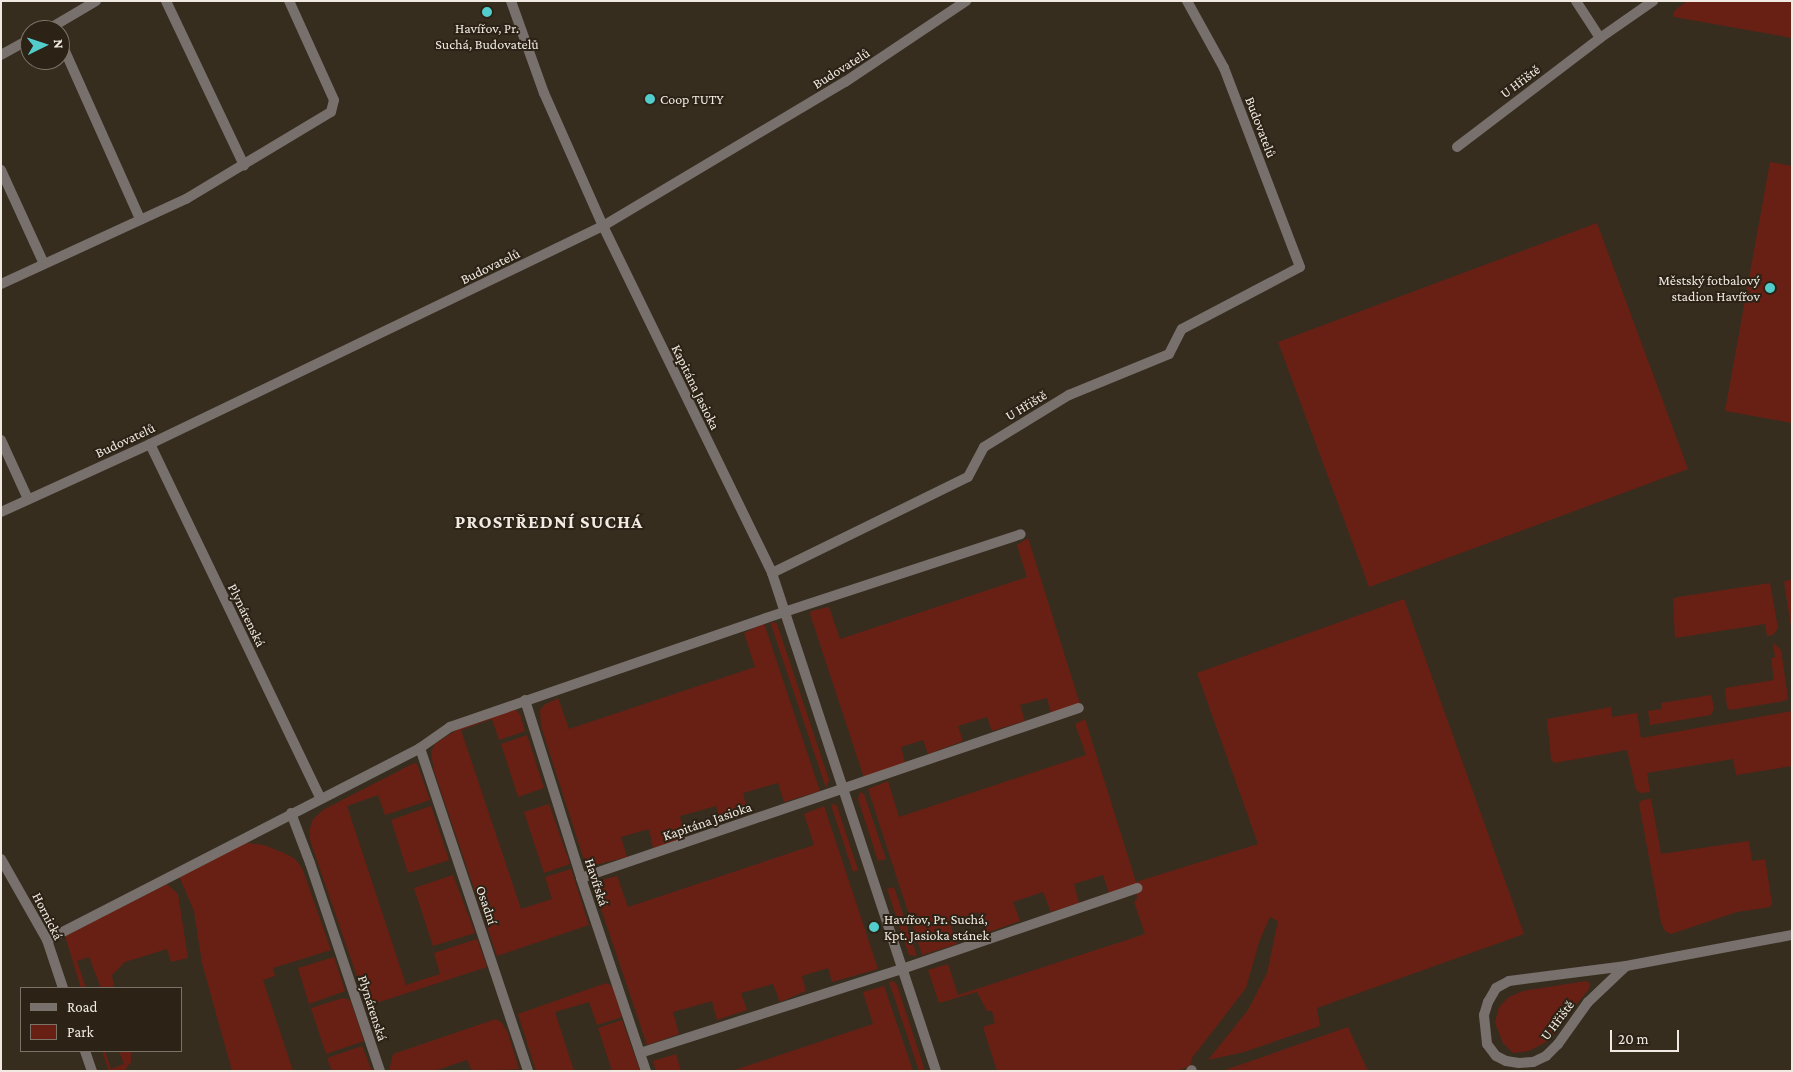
<!DOCTYPE html>
<meta charset="utf-8">
<style>
body{margin:0}
#map{position:relative;width:1793px;height:1072px;overflow:hidden;background:#362d1f;font-family:"Crimson Pro",serif}
div>[style]{position:absolute}
.green>*{inset:0;background:#692014}
.street>*{height:10px;margin:-5px;padding:0 5px;transform-origin:5px;border-radius:5px;background:#78706c}
.dots>*{width:14px;height:14px;translate:-50% -50%;box-sizing:border-box;border:2px solid #2c2316;border-radius:50%}
span{translate:-50% -50%;white-space:nowrap;text-align:center;line-height:1.15;-webkit-text-stroke:4px #2c2316;paint-order:stroke}
.poi-label{font-size:14px;color:#f0eae2}
.left{translate:0 -50%;text-align:left}
.right{translate:-100% -50%;text-align:right}
.street-label{font-size:14px;color:#f0eae2}
.district-label{font-size:19px;color:#f0eae2;font-weight:700;letter-spacing:1px}
.frame{position:absolute;inset:0;border:2px solid #f0eae2;pointer-events:none}
.legend{position:absolute;left:20px;top:987px;width:162px;height:65px;box-sizing:border-box;background:#2c2316;border:1px solid #7a7368;margin:0;padding:6px 9px;list-style:none;font-size:15px;color:#f0eae2}
.legend li{display:flex;align-items:center;gap:10px;height:25px}
.legend b{width:25px;border:1px solid #7a7368}
.north{position:absolute;left:20px;top:20px;width:50px;height:50px;box-sizing:border-box;background:#2c2316;border:1px solid #7a7368;border-radius:50%;rotate:86deg;font-size:14px;font-weight:700;line-height:20px;text-align:center;color:#f0eae2}
.north::after{content:'';display:block;margin:auto;width:18px;height:22px;background:#53cdcb;clip-path:polygon(50% 0,100% 100%,50% 72%,0 100%)}
.scale{position:absolute;left:1610px;top:1030px;width:69px;height:22px;box-sizing:border-box;border:2px solid #f0eae2;border-top:0;padding-left:6px;font-size:15px;line-height:18px;white-space:nowrap;color:#f0eae2;-webkit-text-stroke:4px #2c2316;paint-order:stroke}
</style>
<div id="map">
<div class="green">
<div style="clip-path:polygon(1687px 1px,1792px 1px,1792px 38px,1674px 17px,1673px 15px,1675px 10px)"></div>
<div style="clip-path:polygon(1770px 162px,1792px 166px,1792px 423px,1725px 411px)"></div>
<div style="clip-path:polygon(1597px 223px,1688px 469px,1369px 587px,1278px 342px)"></div>
<div style="clip-path:polygon(1028px 538px,1080px 704px,1051px 713px,1047px 698px,1020px 705px,1025px 721px,992px 731px,987px 717px,958px 726px,963px 741px,928px 754px,923px 740px,901px 747px,905px 763px,864px 778px,810px 614px,811px 611px,829px 607px,840px 639px,1027px 577px,1017px 545px)"></div>
<div style="clip-path:polygon(1792px 579px,1792px 632px,1784px 582px)"></div>
<div style="clip-path:polygon(1770px 583px,1778px 628px,1773px 635px,1767px 636px,1765px 624px,1675px 638px,1673px 599px,1678px 597px)"></div>
<div style="clip-path:polygon(1404px 599px,1524px 934px,1317px 1008px,1320px 1026px,1244px 1052px,1208px 1060px,1248px 1010px,1267px 973px,1278px 921px,1270px 917px,1259px 942px,1246px 988px,1192px 1058px,1190px 1066px,1176px 1071px,997px 1071px,983px 1027px,995px 1023px,992px 1011px,987px 1011px,977px 992px,939px 1003px,928px 970px,948px 964px,958px 995px,1145px 934px,1134px 902px,1137px 899px,1136px 886px,1109px 893px,1103px 875px,1074px 884px,1079px 903px,1051px 912px,1043px 892px,1013px 902px,1020px 921px,986px 933px,978px 912px,950px 923px,957px 944px,922px 955px,868px 789px,888px 781px,899px 817px,1086px 755px,1075px 724px,1085px 719px,1136px 882px,1258px 844px,1197px 673px)"></div>
<div style="clip-path:polygon(770px 622px,776px 623px,778px 627px,829px 780px,826px 788px)"></div>
<div style="clip-path:polygon(764px 623px,820px 791px,784px 802px,778px 783px,743px 793px,748px 814px,721px 823px,716px 806px,680px 816px,685px 839px,653px 848px,649px 829px,621px 837px,627px 857px,595px 865px,587px 862px,583px 857px,541px 726px,540px 710px,544px 705px,558px 698px,569px 729px,755px 667px,744px 633px)"></div>
<div style="clip-path:polygon(1773px 642px,1781px 650px,1788px 698px,1784px 701px,1730px 710px,1727px 707px,1725px 688px,1774px 680px,1771px 658px,1775px 657px)"></div>
<div style="clip-path:polygon(1711px 695px,1714px 708px,1711px 715px,1650px 725px,1648px 711px,1662px 709px,1661px 703px)"></div>
<div style="clip-path:polygon(1611px 707px,1612px 717px,1637px 713px,1641px 738px,1792px 711px,1792px 766px,1736px 775px,1733px 759px,1647px 773px,1650px 792px,1641px 793px,1636px 790px,1627px 750px,1554px 763px,1551px 759px,1547px 719px)"></div>
<div style="clip-path:polygon(514px 708px,520px 714px,525px 731px,499px 740px,492px 719px,461px 730px,521px 909px,552px 899px,545px 877px,571px 869px,589px 925px,497px 956px,434px 771px,431px 752px,435px 744px,458px 729px)"></div>
<div style="clip-path:polygon(527px 735px,544px 788px,518px 797px,501px 744px)"></div>
<div style="clip-path:polygon(414px 763px,417px 764px,430px 800px,385px 815px,378px 795px,347px 806px,406px 985px,440px 974px,434px 953px,477px 939px,487px 967px,367px 1006px,310px 840px,310px 828px,313px 819px,323px 810px)"></div>
<div style="clip-path:polygon(860px 792px,864px 794px,886px 859px,878px 861px,858px 799px)"></div>
<div style="clip-path:polygon(1651px 799px,1661px 854px,1749px 841px,1752px 861px,1765px 859px,1772px 903px,1770px 907px,1737px 912px,1671px 934px,1665px 931px,1661px 922px,1639px 804px,1642px 800px)"></div>
<div style="clip-path:polygon(549px 804px,570px 864px,544px 873px,524px 812px)"></div>
<div style="clip-path:polygon(834px 804px,837px 806px,858px 870px,853px 872px,831px 805px)"></div>
<div style="clip-path:polygon(431px 806px,449px 860px,408px 873px,391px 820px)"></div>
<div style="clip-path:polygon(824px 806px,878px 969px,832px 982px,828px 968px,802px 976px,806px 991px,780px 1002px,773px 984px,741px 993px,747px 1010px,717px 1020px,712px 1001px,673px 1012px,679px 1034px,647px 1045px,596px 894px,598px 883px,602px 880px,617px 876px,628px 907px,814px 845px,804px 814px)"></div>
<div style="clip-path:polygon(247px 843px,264px 845px,284px 853px,295px 859px,302px 868px,331px 950px,273px 968px,275px 976px,263px 980px,293px 1071px,232px 1071px,202px 963px,194px 911px,179px 876px,234px 847px)"></div>
<div style="clip-path:polygon(453px 875px,475px 933px,433px 946px,414px 888px)"></div>
<div style="clip-path:polygon(167px 884px,178px 894px,188px 958px,171px 962px,167px 949px,125px 962px,112px 975px,114px 988px,101px 988px,89px 957px,77px 961px,86px 988px,81px 988px,65px 936px)"></div>
<div style="clip-path:polygon(894px 887px,917px 956px,909px 955px,887px 889px)"></div>
<div style="clip-path:polygon(334px 957px,345px 991px,309px 1004px,298px 968px)"></div>
<div style="clip-path:polygon(893px 981px,897px 985px,925px 1071px,919px 1071px,889px 982px)"></div>
<div style="clip-path:polygon(1586px 981px,1590px 983px,1589px 989px,1546px 1042px,1529px 1051px,1513px 1053px,1503px 1043px,1495px 1023px,1499px 1007px,1509px 997px,1523px 991px)"></div>
<div style="clip-path:polygon(606px 983px,612px 986px,622px 1017px,597px 1025px,589px 1002px,555px 1012px,574px 1071px,536px 1071px,518px 1014px)"></div>
<div style="clip-path:polygon(884px 986px,913px 1071px,732px 1071px,873px 1024px,863px 992px)"></div>
<div style="clip-path:polygon(343px 998px,350px 1000px,364px 1041px,326px 1054px,311px 1008px)"></div>
<div style="clip-path:polygon(496px 1019px,502px 1023px,508px 1033px,519px 1069px,472px 1071px,467px 1060px,434px 1071px,389px 1071px,393px 1054px)"></div>
<div style="clip-path:polygon(622px 1020px,640px 1071px,612px 1071px,598px 1028px)"></div>
<div style="clip-path:polygon(1348px 1027px,1368px 1071px,1222px 1071px,1251px 1061px)"></div>
<div style="clip-path:polygon(362px 1046px,372px 1071px,332px 1071px,327px 1058px)"></div>
<div style="clip-path:polygon(102px 1051px,105px 1051px,111px 1069px,124px 1064px,119px 1051px,131px 1051px,131px 1062px,124px 1071px,109px 1071px)"></div>
<div style="clip-path:polygon(676px 1054px,681px 1071px,656px 1071px,653px 1061px)"></div>
</div>
<div class="street">
<div style="left:166px;top:1px;width:182px;rotate:64.6deg"></div>
<div style="left:511px;top:1px;width:98px;rotate:70.3deg"></div>
<div style="left:544px;top:93px;width:145px;rotate:66.1deg"></div>
<div style="left:603px;top:226px;width:386px;rotate:64deg"></div>
<div style="left:772px;top:573px;width:524px;rotate:71.77deg"></div>
<div style="left:1576px;top:1px;width:44px;rotate:57deg"></div>
<div style="left:47px;top:30px;width:57px;rotate:-30.6deg"></div>
<div style="left:60px;top:40px;width:196px;rotate:65.9deg"></div>
<div style="left:1px;top:55px;width:33px;rotate:-29deg"></div>
<div style="left:1457px;top:147px;width:180px;rotate:-37.3deg"></div>
<div style="left:1600px;top:38px;width:65px;rotate:-34.9deg"></div>
<div style="left:1px;top:170px;width:103px;rotate:65.4deg"></div>
<div style="left:1px;top:284px;width:204px;rotate:-24.7deg"></div>
<div style="left:186px;top:199px;width:169px;rotate:-31deg"></div>
<div style="left:331px;top:112px;width:12px;rotate:-76deg"></div>
<div style="left:334px;top:100px;width:109px;rotate:-114.4deg"></div>
<div style="left:1px;top:440px;width:65px;rotate:65.4deg"></div>
<div style="left:150px;top:444px;width:393px;rotate:64.3deg"></div>
<div style="left:1px;top:512px;width:164px;rotate:-24.5deg"></div>
<div style="left:150px;top:444px;width:503px;rotate:-25.7deg"></div>
<div style="left:603px;top:226px;width:282px;rotate:-30.8deg"></div>
<div style="left:845px;top:82px;width:146px;rotate:-33.8deg"></div>
<div style="left:772px;top:573px;width:218px;rotate:-26.1deg"></div>
<div style="left:968px;top:477px;width:34px;rotate:-62deg"></div>
<div style="left:984px;top:447px;width:100px;rotate:-31.5deg"></div>
<div style="left:1069px;top:395px;width:108px;rotate:-22.3deg"></div>
<div style="left:1169px;top:354px;width:28px;rotate:-63deg"></div>
<div style="left:1182px;top:329px;width:133px;rotate:-27.7deg"></div>
<div style="left:1300px;top:267px;width:213px;rotate:-110.9deg"></div>
<div style="left:1224px;top:68px;width:77px;rotate:-118.9deg"></div>
<div style="left:525px;top:700px;width:187px;rotate:72.5deg"></div>
<div style="left:581px;top:878px;width:204px;rotate:71.4deg"></div>
<div style="left:420px;top:748px;width:341px;rotate:71.5deg"></div>
<div style="left:291px;top:813px;width:53px;rotate:69.2deg"></div>
<div style="left:310px;top:863px;width:219px;rotate:71.4deg"></div>
<div style="left:1px;top:859px;width:93px;rotate:60.4deg"></div>
<div style="left:47px;top:940px;width:51px;rotate:71.6deg"></div>
<div style="left:581px;top:878px;width:526px;rotate:-18.85deg"></div>
<div style="left:47px;top:940px;width:420px;rotate:-27.2deg"></div>
<div style="left:420px;top:748px;width:37px;rotate:-35deg"></div>
<div style="left:450px;top:727px;width:334px;rotate:-19deg"></div>
<div style="left:766px;top:618px;width:268px;rotate:-18.2deg"></div>
<div style="left:1626px;top:966px;width:52px;rotate:136.5deg"></div>
<div style="left:1588px;top:1002px;width:52px;rotate:125.5deg"></div>
<div style="left:1558px;top:1044px;width:17px;rotate:135deg"></div>
<div style="left:1546px;top:1056px;width:14px;rotate:155deg"></div>
<div style="left:1533px;top:1062px;width:14px;rotate:176deg"></div>
<div style="left:1519px;top:1063px;width:13px;rotate:-171deg"></div>
<div style="left:1506px;top:1061px;width:11px;rotate:-153deg"></div>
<div style="left:1496px;top:1056px;width:15px;rotate:-127deg"></div>
<div style="left:1487px;top:1044px;width:29px;rotate:-96deg"></div>
<div style="left:1484px;top:1015px;width:14px;rotate:-73deg"></div>
<div style="left:1488px;top:1002px;width:16px;rotate:-60deg"></div>
<div style="left:1496px;top:988px;width:15px;rotate:-28deg"></div>
<div style="left:1509px;top:981px;width:118px;rotate:-7.3deg"></div>
<div style="left:1626px;top:966px;width:169px;rotate:-10.6deg"></div>
<div style="left:85px;top:1051px;width:21px;rotate:71deg"></div>
<div style="left:640px;top:1053px;width:275px;rotate:-17.8deg"></div>
<div style="left:902px;top:969px;width:249px;rotate:-19deg"></div>
<div style="left:1191px;top:1071px;width:1px;rotate:-45deg"></div>
</div>
<div class="dots">
<div style="left:487px;top:12px;background:#53cdcb"></div>
<div style="left:650px;top:99px;background:#53cdcb"></div>
<div style="left:1770px;top:288px;background:#53cdcb"></div>
<div style="left:874px;top:927px;background:#53cdcb"></div>
</div>
<div class="poi-label">
<span style="left:487px;top:36px">Havířov, Pr.<br>Suchá, Budovatelů</span>
<span class="left" style="left:660px;top:99px">Coop TUTY</span>
<span class="right" style="left:1760px;top:288px">Městský fotbalový<br>stadion Havířov</span>
<span class="left" style="left:884px;top:927px">Havířov, Pr. Suchá,<br>Kpt. Jasioka stánek</span>
</div>
<div class="street-label">
<span style="left:841px;top:68px;rotate:-32deg">Budovatelů</span>
<span style="left:1520px;top:81px;rotate:-37deg">U Hřiště</span>
<span style="left:1261px;top:127px;rotate:69deg">Budovatelů</span>
<span style="left:490px;top:266px;rotate:-26deg">Budovatelů</span>
<span style="left:696px;top:387px;rotate:64deg">Kapitána Jasioka</span>
<span style="left:1026px;top:405px;rotate:-31deg">U Hřiště</span>
<span style="left:125px;top:440px;rotate:-25deg">Budovatelů</span>
<span style="left:247px;top:615px;rotate:64deg">Plynárenská</span>
<span style="left:707px;top:821px;rotate:-19deg">Kapitána Jasioka</span>
<span style="left:597px;top:882px;rotate:72deg">Havířská</span>
<span style="left:487px;top:905px;rotate:71deg">Osadní</span>
<span style="left:48px;top:916px;rotate:63deg">Hornická</span>
<span style="left:373px;top:1008px;rotate:72deg">Plynárenská</span>
<span style="left:1557px;top:1020px;rotate:-53deg">U Hřiště</span>
</div>
<div class="district-label">
<span style="left:549px;top:522px">PROSTŘEDNÍ SUCHÁ</span>
</div>
<div class="frame"></div>
<ul class="legend">
<li><b style="height:6px;background:#78706c"></b>Road</li>
<li><b style="height:14px;background:#692014"></b>Park</li>
</ul>
<div class="north">N</div>
<div class="scale">20 m</div>
</div>
